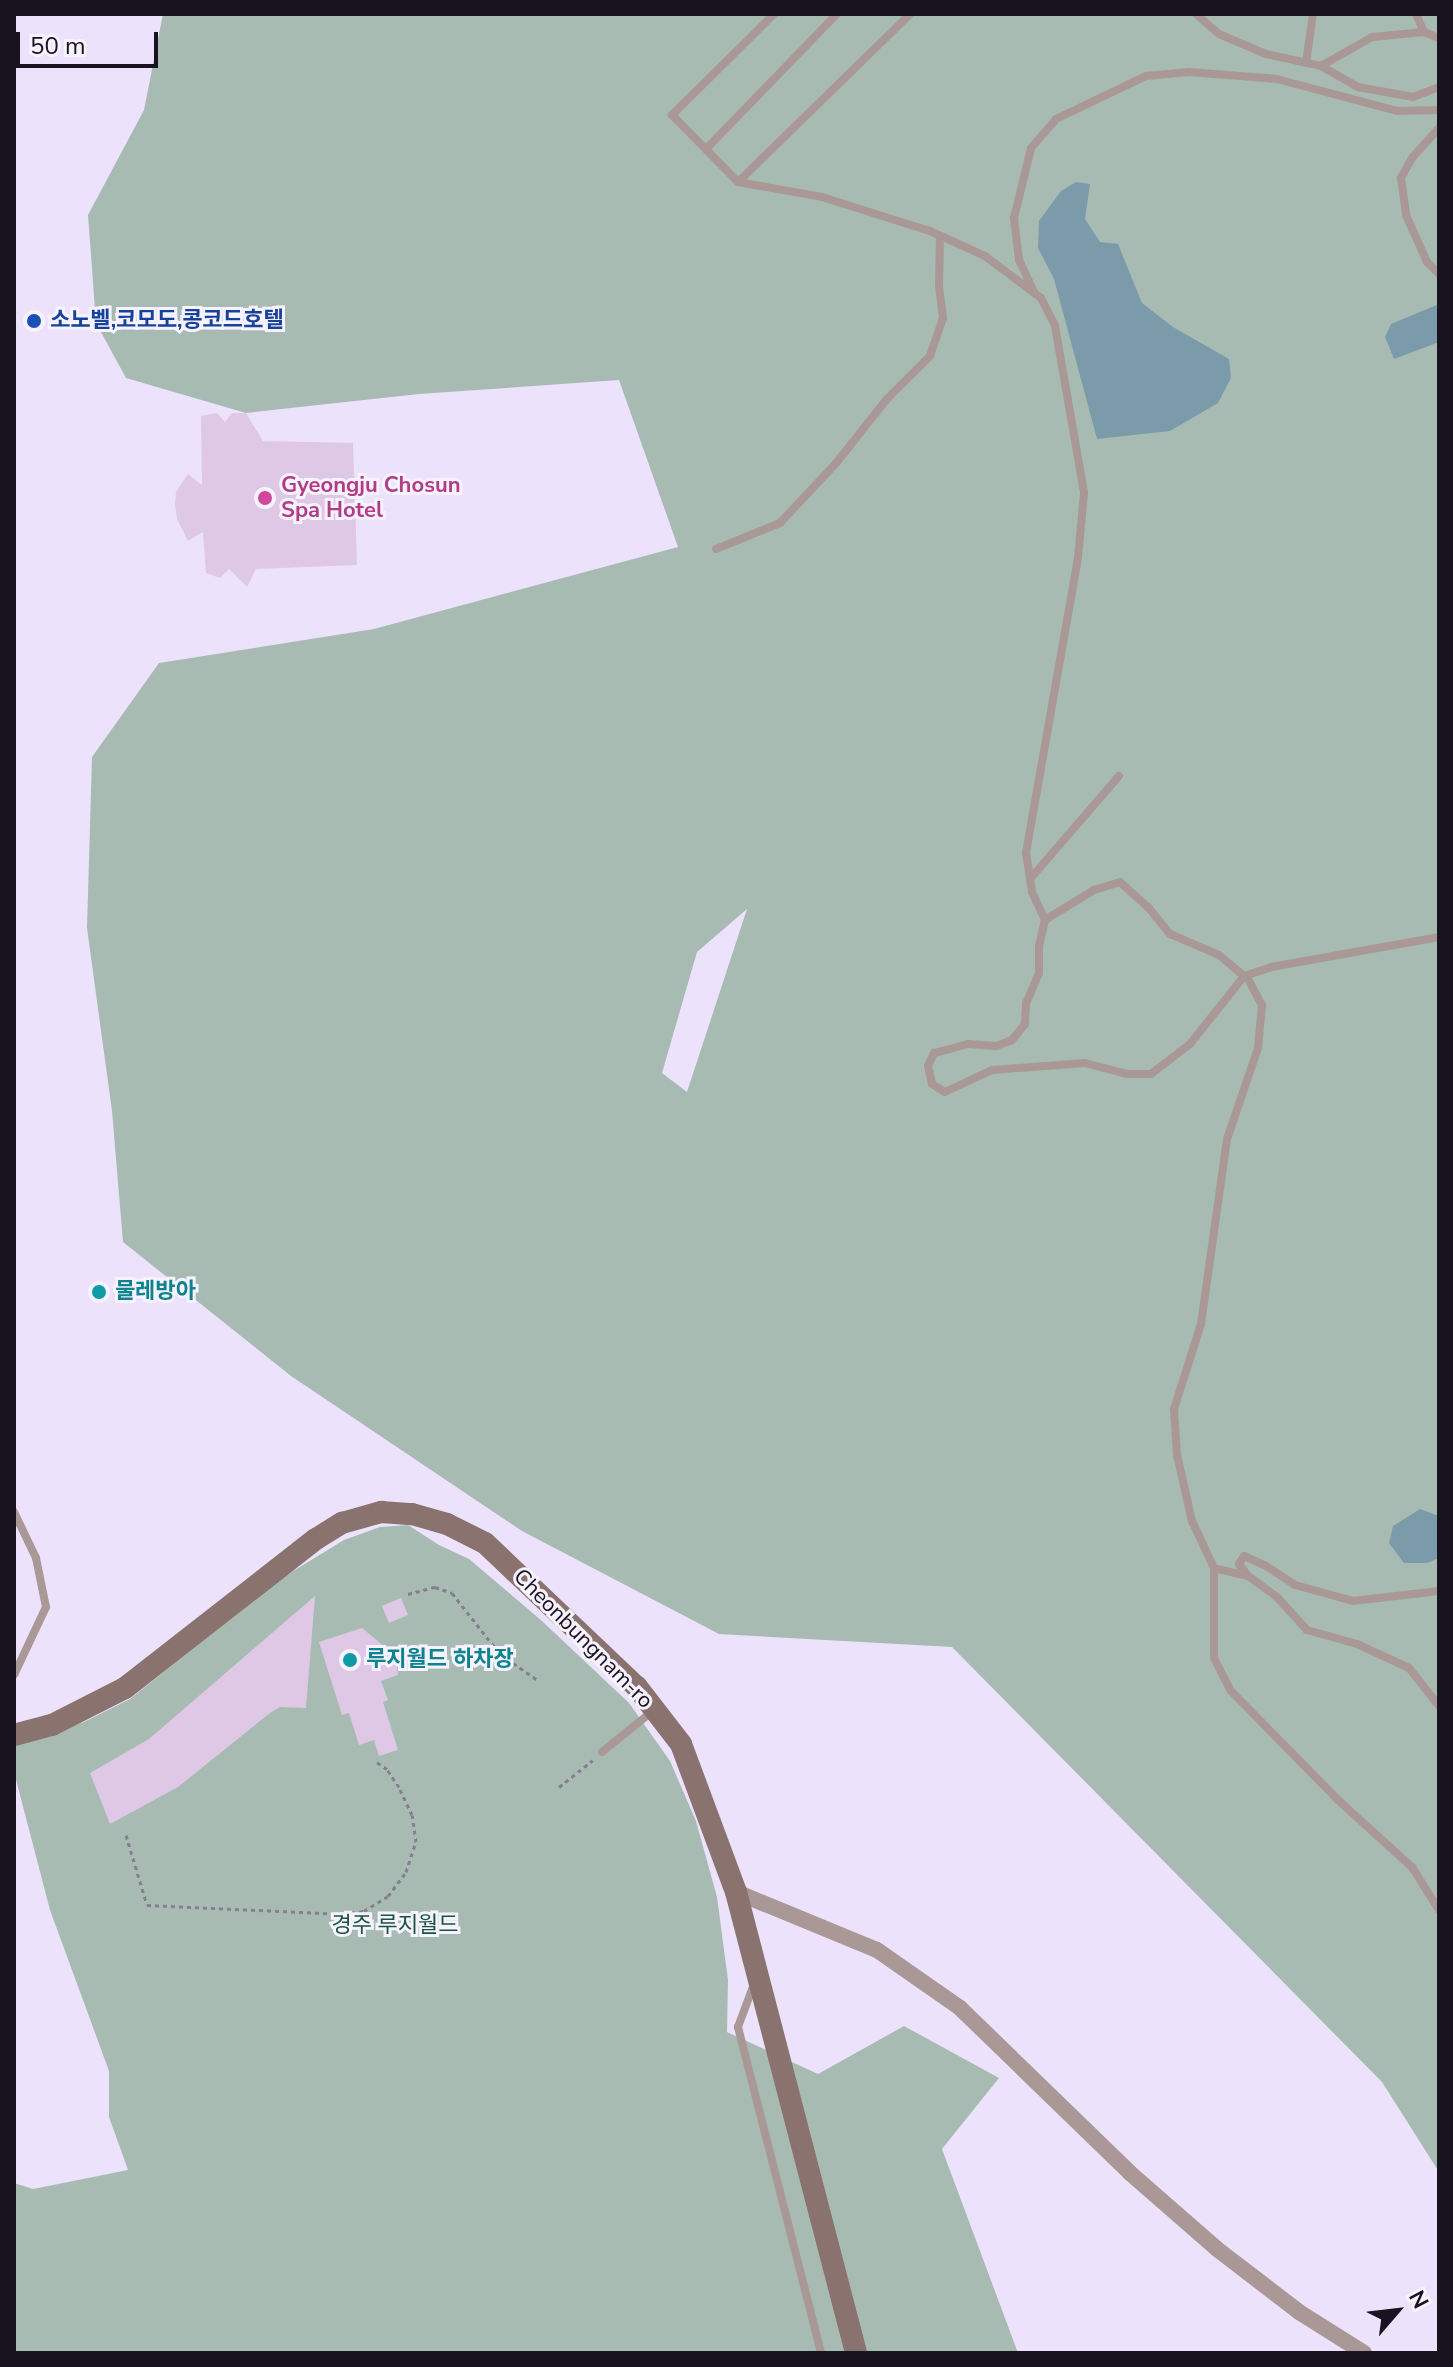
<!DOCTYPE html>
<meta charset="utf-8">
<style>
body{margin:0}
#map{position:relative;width:1453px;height:2367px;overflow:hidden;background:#ece2fc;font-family:"Nunito Sans","Noto Sans KR",sans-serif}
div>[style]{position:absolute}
.green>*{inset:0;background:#a8bbb2}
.water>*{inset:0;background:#7c9baa}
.building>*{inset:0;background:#dec8e5}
.path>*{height:3px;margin-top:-1.5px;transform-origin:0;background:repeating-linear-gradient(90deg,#857e91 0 4px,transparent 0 8px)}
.service>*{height:8px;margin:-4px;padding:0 4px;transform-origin:4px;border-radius:4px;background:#a99895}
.minor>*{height:16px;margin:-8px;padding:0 8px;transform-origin:8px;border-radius:8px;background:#a99895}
.secondary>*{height:22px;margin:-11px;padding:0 11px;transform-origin:11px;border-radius:11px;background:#8a726e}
.dots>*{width:22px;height:22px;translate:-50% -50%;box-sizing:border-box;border:4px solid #f7f2ff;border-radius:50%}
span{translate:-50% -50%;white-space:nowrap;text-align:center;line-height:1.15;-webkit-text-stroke:6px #f7f2ff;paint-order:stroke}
.transit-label{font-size:22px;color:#164399;font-weight:700}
.left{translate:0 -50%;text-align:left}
.hotel-label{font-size:22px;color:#b23c85;font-weight:700}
.culture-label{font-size:22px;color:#0d838f;font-weight:700}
.street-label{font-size:22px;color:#18131f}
.park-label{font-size:22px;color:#19543e}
.frame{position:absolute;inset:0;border:16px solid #18131f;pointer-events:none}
.north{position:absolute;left:1357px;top:2271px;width:80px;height:80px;-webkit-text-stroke:6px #f7f2ff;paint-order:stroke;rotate:62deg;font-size:22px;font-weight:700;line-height:32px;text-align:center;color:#18131f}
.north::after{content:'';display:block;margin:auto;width:28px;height:36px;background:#18131f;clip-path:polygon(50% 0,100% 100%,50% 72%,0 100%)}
.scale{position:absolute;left:16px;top:32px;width:142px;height:36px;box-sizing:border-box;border:4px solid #18131f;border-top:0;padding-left:10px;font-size:24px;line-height:28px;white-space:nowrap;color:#18131f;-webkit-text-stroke:6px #f7f2ff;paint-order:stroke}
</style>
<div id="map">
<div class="green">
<div style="clip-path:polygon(evenodd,163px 14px,1439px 14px,1439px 2172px,1382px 2082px,952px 1647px,719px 1634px,522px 1531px,291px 1376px,123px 1242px,112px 1111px,87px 928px,92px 757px,159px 663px,374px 629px,678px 547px,619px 380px,419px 394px,246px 413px,126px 378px,96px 323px,88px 215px,144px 110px,163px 14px,747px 909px,687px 1092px,662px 1073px,697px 952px,747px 909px)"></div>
<div style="clip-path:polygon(408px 1525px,439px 1545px,469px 1559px,542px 1621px,629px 1703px,670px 1761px,696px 1821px,717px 1897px,728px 1980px,727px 2032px,818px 2074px,904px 2026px,999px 2078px,942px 2149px,1018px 2353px,14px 2353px,14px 2183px,33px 2189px,128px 2170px,109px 2117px,109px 2071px,50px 1910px,14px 1772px,14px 1745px,84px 1722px,130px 1699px,280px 1579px,344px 1540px,380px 1527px)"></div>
</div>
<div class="water">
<div style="clip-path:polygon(1076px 182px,1090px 184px,1085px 219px,1100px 242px,1118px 244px,1142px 303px,1173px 327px,1229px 359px,1231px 378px,1218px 403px,1170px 431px,1097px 439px,1054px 279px,1038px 248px,1039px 221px,1061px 191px)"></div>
<div style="clip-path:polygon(1439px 304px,1439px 342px,1394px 359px,1385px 337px,1391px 324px)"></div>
<div style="clip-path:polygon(1420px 1509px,1439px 1516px,1439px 1558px,1427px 1563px,1404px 1563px,1389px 1543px,1393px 1526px)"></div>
</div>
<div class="building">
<div style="clip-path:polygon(217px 413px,225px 422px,232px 413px,246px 413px,263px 441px,353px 443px,357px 565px,256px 569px,247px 587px,229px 569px,220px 578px,206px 573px,203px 532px,188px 541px,177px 519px,175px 504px,176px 492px,188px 474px,202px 485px,201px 416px)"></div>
<div style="clip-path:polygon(315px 1596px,306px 1708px,280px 1707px,270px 1713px,178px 1787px,110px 1824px,90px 1773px,149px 1739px)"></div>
<div style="clip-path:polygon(401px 1598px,408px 1615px,389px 1623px,382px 1606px)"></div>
<div style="clip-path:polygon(362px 1628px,396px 1656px,398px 1675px,381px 1681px,388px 1700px,383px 1702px,398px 1750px,379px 1756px,374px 1740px,359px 1745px,349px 1713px,342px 1715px,319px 1642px)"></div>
</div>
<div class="path">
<div style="left:408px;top:1594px;width:28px;rotate:-15deg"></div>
<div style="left:435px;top:1587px;width:18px;rotate:19deg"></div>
<div style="left:452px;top:1593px;width:78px;rotate:51.8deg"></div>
<div style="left:500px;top:1654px;width:47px;rotate:34.7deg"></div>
<div style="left:559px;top:1787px;width:43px;rotate:-38.5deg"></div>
<div style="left:126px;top:1835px;width:73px;rotate:73.3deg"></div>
<div style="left:147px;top:1905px;width:196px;rotate:2.6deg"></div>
<div style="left:343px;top:1914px;width:21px;rotate:-8deg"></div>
<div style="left:364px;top:1911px;width:28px;rotate:-32deg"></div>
<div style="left:388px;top:1896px;width:30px;rotate:-53deg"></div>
<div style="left:406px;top:1872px;width:32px;rotate:-72deg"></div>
<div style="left:416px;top:1842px;width:27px;rotate:-98deg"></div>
<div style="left:412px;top:1815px;width:31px;rotate:-115deg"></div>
<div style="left:399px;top:1787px;width:22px;rotate:-124deg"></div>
<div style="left:387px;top:1769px;width:14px;rotate:-146deg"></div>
</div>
<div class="service">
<div style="left:774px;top:14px;width:144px;rotate:135.3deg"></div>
<div style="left:672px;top:115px;width:94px;rotate:45.4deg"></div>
<div style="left:738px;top:182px;width:240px;rotate:-44.3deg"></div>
<div style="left:1196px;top:14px;width:30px;rotate:41deg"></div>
<div style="left:1219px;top:34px;width:51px;rotate:23.1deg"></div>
<div style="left:1266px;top:54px;width:56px;rotate:12.3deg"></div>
<div style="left:1321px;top:66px;width:43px;rotate:29.6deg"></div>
<div style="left:1358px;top:87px;width:56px;rotate:10.3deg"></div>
<div style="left:1413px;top:97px;width:28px;rotate:-21deg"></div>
<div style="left:1416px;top:14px;width:20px;rotate:66deg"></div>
<div style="left:1306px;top:63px;width:49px;rotate:-81.9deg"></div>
<div style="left:1321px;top:66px;width:59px;rotate:-29.6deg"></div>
<div style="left:1372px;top:37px;width:52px;rotate:-5.5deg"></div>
<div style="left:1424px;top:32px;width:16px;rotate:22deg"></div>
<div style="left:1439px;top:128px;width:40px;rotate:132deg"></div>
<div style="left:1412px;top:158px;width:23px;rotate:119deg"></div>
<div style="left:1401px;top:178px;width:37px;rotate:82deg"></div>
<div style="left:1406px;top:215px;width:51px;rotate:65.9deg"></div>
<div style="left:1427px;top:262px;width:17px;rotate:45deg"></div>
<div style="left:706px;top:149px;width:188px;rotate:-45.9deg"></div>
<div style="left:738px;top:182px;width:85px;rotate:10.1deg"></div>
<div style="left:822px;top:197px;width:113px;rotate:17.5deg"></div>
<div style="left:930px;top:231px;width:60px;rotate:24.4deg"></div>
<div style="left:985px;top:256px;width:70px;rotate:36.9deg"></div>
<div style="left:1041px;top:298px;width:31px;rotate:63deg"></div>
<div style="left:1055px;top:326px;width:169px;rotate:80.1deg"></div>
<div style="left:1084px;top:493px;width:65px;rotate:95.3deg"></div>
<div style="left:1078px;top:558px;width:300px;rotate:100deg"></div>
<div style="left:1026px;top:853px;width:39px;rotate:81deg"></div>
<div style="left:1032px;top:892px;width:31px;rotate:65deg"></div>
<div style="left:1045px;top:920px;width:57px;rotate:-31.5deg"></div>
<div style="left:1094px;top:890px;width:27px;rotate:-17deg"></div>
<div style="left:1120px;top:882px;width:38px;rotate:42deg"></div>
<div style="left:1148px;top:907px;width:35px;rotate:51deg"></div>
<div style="left:1170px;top:934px;width:53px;rotate:23.2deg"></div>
<div style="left:1219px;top:955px;width:38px;rotate:40deg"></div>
<div style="left:1248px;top:979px;width:30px;rotate:62deg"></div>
<div style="left:1262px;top:1005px;width:43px;rotate:95.3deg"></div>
<div style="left:1258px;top:1048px;width:96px;rotate:108.8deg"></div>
<div style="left:1227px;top:1139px;width:187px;rotate:98deg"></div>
<div style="left:1201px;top:1324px;width:89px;rotate:107.6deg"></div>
<div style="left:1174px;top:1409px;width:46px;rotate:86.3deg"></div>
<div style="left:1177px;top:1455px;width:68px;rotate:77.2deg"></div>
<div style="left:1192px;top:1521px;width:52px;rotate:64.9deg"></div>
<div style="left:1034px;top:292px;width:35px;rotate:-115deg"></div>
<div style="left:1019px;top:260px;width:42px;rotate:-96.8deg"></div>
<div style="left:1014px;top:218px;width:72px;rotate:-76.3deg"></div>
<div style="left:1031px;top:148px;width:38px;rotate:-49deg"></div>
<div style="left:1056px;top:119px;width:100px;rotate:-25.5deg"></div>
<div style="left:1146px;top:76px;width:43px;rotate:-5.3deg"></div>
<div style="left:1189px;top:72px;width:88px;rotate:4.5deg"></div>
<div style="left:1277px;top:79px;width:124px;rotate:14.9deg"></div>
<div style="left:1397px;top:111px;width:42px;rotate:-1.4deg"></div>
<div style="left:716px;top:549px;width:69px;rotate:-22.1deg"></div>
<div style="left:780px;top:523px;width:83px;rotate:-46.9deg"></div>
<div style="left:837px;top:462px;width:80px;rotate:-51.6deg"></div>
<div style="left:887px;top:399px;width:61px;rotate:-45deg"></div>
<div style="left:930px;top:356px;width:40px;rotate:-71.1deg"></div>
<div style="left:943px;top:318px;width:33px;rotate:-97deg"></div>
<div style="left:939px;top:285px;width:49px;rotate:-88.8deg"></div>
<div style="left:1030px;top:879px;width:136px;rotate:-49.2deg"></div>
<div style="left:1045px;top:920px;width:27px;rotate:103deg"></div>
<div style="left:1039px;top:946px;width:27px;rotate:90deg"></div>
<div style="left:1039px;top:973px;width:33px;rotate:113deg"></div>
<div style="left:1026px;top:1003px;width:21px;rotate:93deg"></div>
<div style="left:1025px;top:1024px;width:21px;rotate:129deg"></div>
<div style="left:1012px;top:1040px;width:17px;rotate:159deg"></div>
<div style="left:996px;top:1046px;width:28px;rotate:-176deg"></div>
<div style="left:968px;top:1044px;width:35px;rotate:165deg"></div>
<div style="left:934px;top:1053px;width:14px;rotate:115deg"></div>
<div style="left:928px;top:1066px;width:18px;rotate:77deg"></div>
<div style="left:932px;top:1084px;width:15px;rotate:32deg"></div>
<div style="left:945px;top:1092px;width:52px;rotate:-25.1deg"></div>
<div style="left:992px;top:1070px;width:93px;rotate:-4.3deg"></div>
<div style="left:1085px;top:1063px;width:43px;rotate:14.7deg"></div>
<div style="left:1127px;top:1074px;width:24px"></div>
<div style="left:1151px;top:1074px;width:49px;rotate:-37.6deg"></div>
<div style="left:1190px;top:1044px;width:87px;rotate:-51.5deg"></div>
<div style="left:1244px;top:976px;width:28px;rotate:-18deg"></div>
<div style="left:1271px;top:967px;width:171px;rotate:-10.1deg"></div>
<div style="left:14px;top:1512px;width:51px;rotate:64.4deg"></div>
<div style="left:36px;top:1558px;width:50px;rotate:78.5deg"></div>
<div style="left:46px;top:1607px;width:75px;rotate:115.2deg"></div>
<div style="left:1248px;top:1576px;width:15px;rotate:-127deg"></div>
<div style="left:1239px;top:1564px;width:9px;rotate:-58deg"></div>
<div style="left:1244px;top:1556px;width:24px;rotate:24deg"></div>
<div style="left:1266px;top:1566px;width:35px;rotate:33deg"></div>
<div style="left:1295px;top:1585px;width:60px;rotate:15.4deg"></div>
<div style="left:1353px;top:1601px;width:87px;rotate:-6.6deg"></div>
<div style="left:1439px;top:1706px;width:48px;rotate:-128.3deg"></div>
<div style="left:1409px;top:1668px;width:57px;rotate:-155.2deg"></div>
<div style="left:1357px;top:1644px;width:52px;rotate:-164.4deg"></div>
<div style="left:1307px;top:1630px;width:45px;rotate:-132.3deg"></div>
<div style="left:1277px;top:1597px;width:36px;rotate:-144deg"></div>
<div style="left:1248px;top:1576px;width:35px;rotate:-167deg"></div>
<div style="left:1214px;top:1568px;width:90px;rotate:90deg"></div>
<div style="left:1214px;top:1658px;width:37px;rotate:63deg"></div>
<div style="left:1231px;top:1691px;width:153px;rotate:45.5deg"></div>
<div style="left:1338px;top:1800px;width:100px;rotate:42.2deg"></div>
<div style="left:1412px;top:1867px;width:51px;rotate:57.9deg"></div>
<div style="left:602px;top:1752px;width:67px;rotate:-38.9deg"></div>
<div style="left:754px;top:1984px;width:46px;rotate:110.4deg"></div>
<div style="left:738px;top:2027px;width:336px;rotate:75.7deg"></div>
</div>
<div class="minor">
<div style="left:736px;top:1892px;width:152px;rotate:22.4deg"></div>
<div style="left:877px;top:1950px;width:101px;rotate:34.9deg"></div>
<div style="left:960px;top:2008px;width:237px;rotate:44.1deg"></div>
<div style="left:1130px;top:2173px;width:116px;rotate:41.1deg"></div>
<div style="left:1217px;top:2249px;width:103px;rotate:37.5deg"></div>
<div style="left:1299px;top:2312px;width:77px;rotate:32.2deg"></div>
</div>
<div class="secondary">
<div style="left:14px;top:1735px;width:39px;rotate:-15deg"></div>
<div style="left:52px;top:1725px;width:82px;rotate:-26.9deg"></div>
<div style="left:125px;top:1688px;width:242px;rotate:-38deg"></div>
<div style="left:316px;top:1539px;width:31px;rotate:-32deg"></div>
<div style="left:342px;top:1523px;width:41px;rotate:-15.8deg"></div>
<div style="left:381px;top:1512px;width:31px;rotate:4deg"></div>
<div style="left:412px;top:1514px;width:36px;rotate:16deg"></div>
<div style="left:447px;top:1524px;width:42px;rotate:26.6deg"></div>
<div style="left:485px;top:1543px;width:209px;rotate:43.5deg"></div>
<div style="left:637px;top:1687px;width:72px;rotate:52.3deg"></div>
<div style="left:681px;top:1744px;width:158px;rotate:69.6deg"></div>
<div style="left:736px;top:1892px;width:476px;rotate:75.4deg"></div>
</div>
<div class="dots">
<div style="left:34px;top:321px;background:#1a4fb4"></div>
<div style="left:265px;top:498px;background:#d1479c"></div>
<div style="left:99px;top:1292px;background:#0f9aa8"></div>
<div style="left:350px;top:1660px;background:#0f9aa8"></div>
</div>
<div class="transit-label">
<span class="left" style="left:50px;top:321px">소노벨,코모도,콩코드호텔</span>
</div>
<div class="hotel-label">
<span class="left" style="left:281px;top:498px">Gyeongju Chosun<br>Spa Hotel</span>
</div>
<div class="culture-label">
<span class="left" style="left:115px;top:1292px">물레방아</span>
<span class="left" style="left:366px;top:1660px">루지월드 하차장</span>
</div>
<div class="street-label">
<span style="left:583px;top:1639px;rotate:45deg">Cheonbungnam-ro</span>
</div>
<div class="park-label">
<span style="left:395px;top:1926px">경주 루지월드</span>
</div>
<div class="frame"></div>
<div class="north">N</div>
<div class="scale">50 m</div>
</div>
